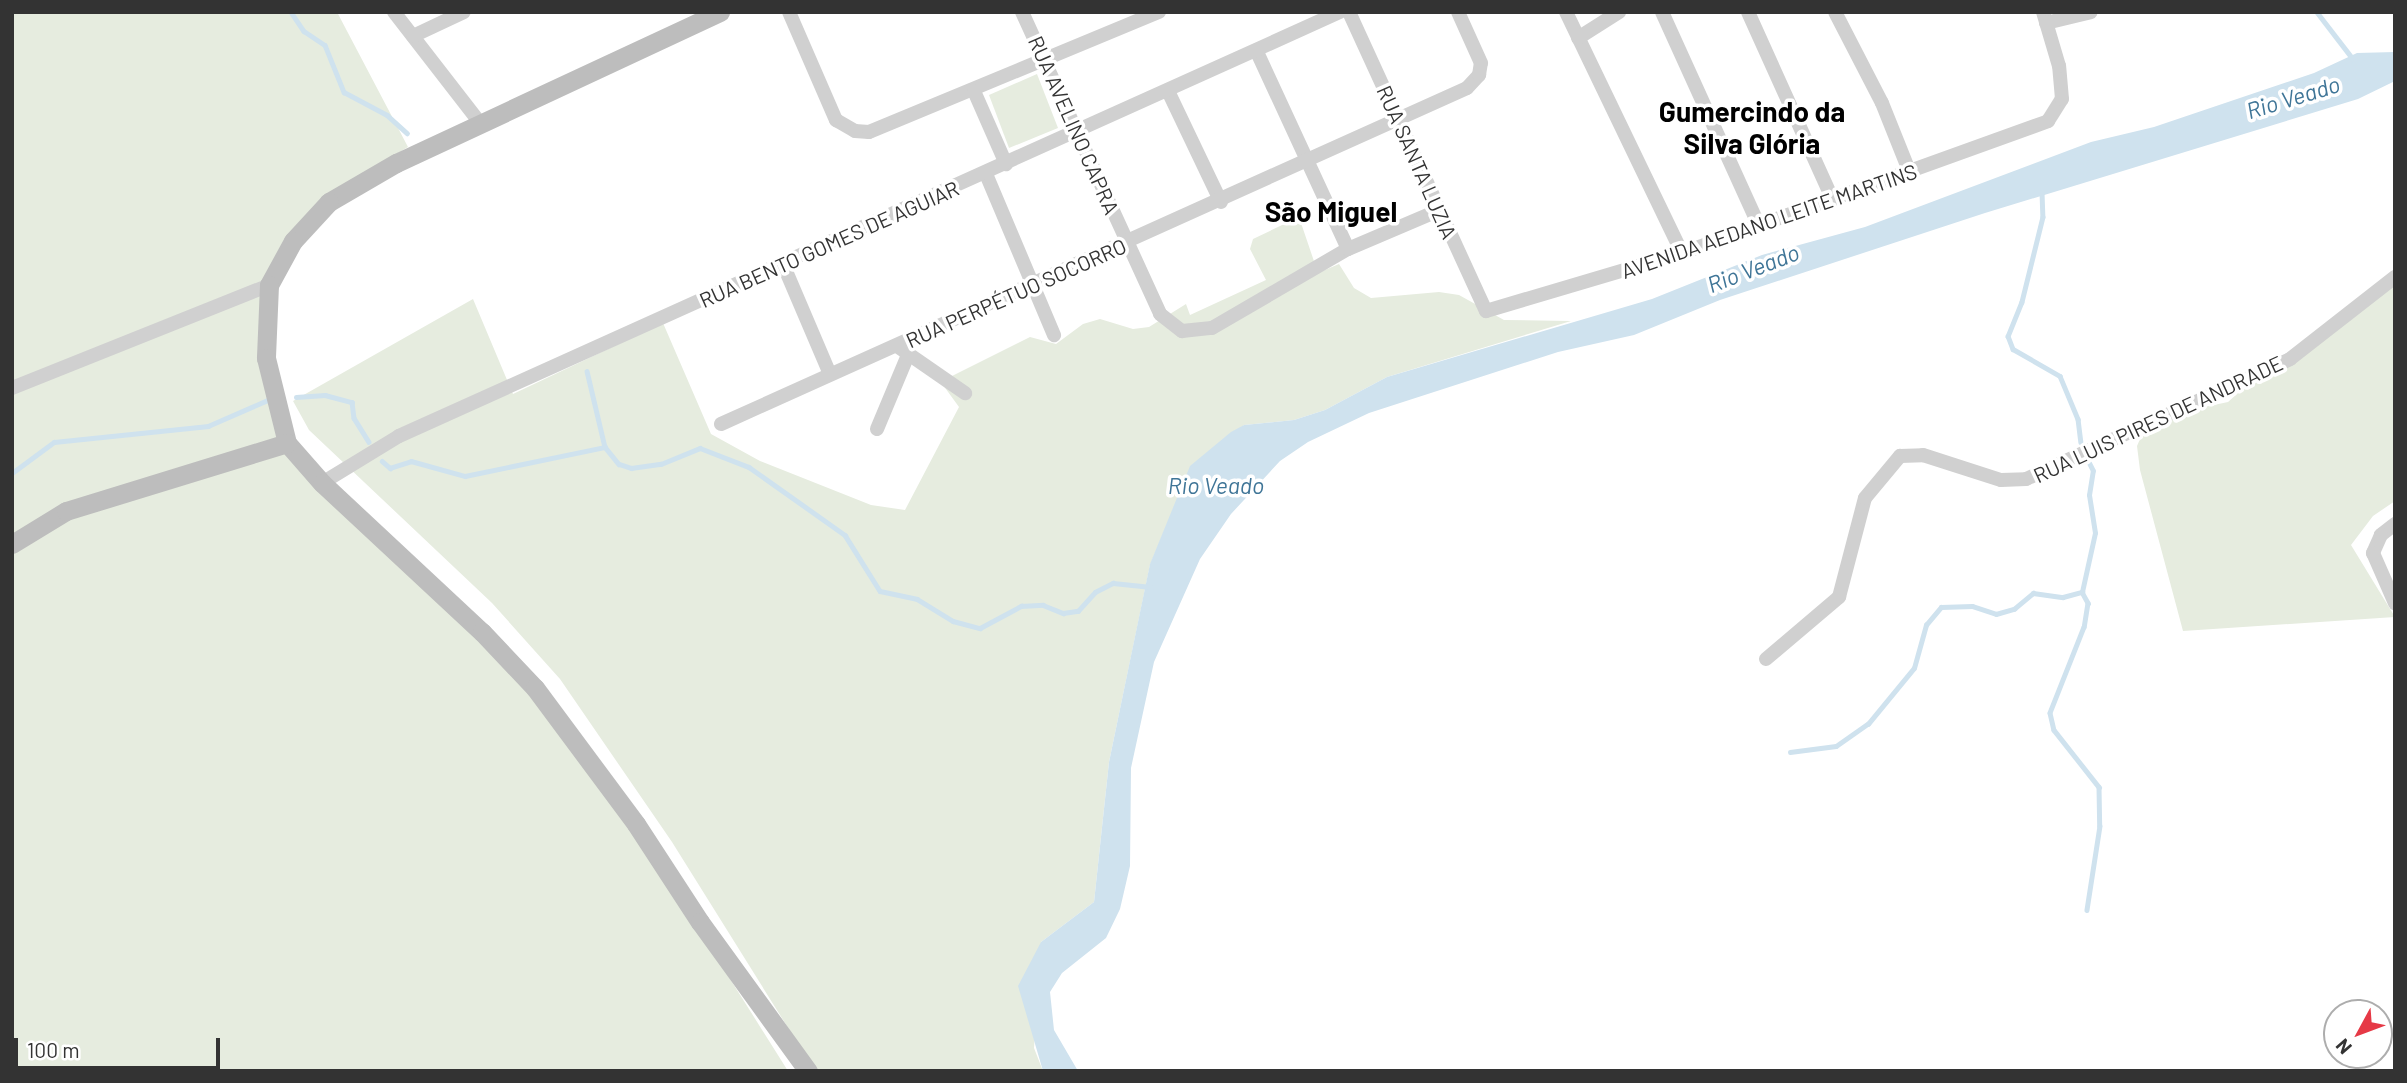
<!DOCTYPE html>
<meta charset="utf-8">
<style>
body{margin:0}
#map{position:relative;width:2407px;height:1083px;overflow:hidden;background:#fff;font-family:Barlow,sans-serif}
div>[style]{position:absolute}
.green>*{inset:0;background:#e6ecdf}
.water>*{inset:0;background:#cfe2ee}
.stream>*{height:4.5px;margin:-2.25px;padding:0 2.25px;transform-origin:2.25px;border-radius:2.25px;background:#cfe2ee}
.street>*{height:14px;margin:-7px;padding:0 7px;transform-origin:7px;border-radius:7px;background:#d0d0d0}
.secondary>*{height:19px;margin:-9.5px;padding:0 9.5px;transform-origin:9.5px;border-radius:9.5px;background:#bdbdbd}
span{translate:-50% -50%;white-space:nowrap;text-align:center;line-height:1.15;-webkit-text-stroke:7px #fff;paint-order:stroke}
.street-label{font-size:21px;color:#333}
.water-label{font-size:23px;color:#3f7597;font-style:italic}
.district-label{font-size:28px;color:#000;font-weight:700}
.frame{position:absolute;inset:0;border:14px solid #333;pointer-events:none}
.north{position:absolute;left:2323px;top:999px;width:70px;height:70px;box-sizing:border-box;background:#fff;border:2px solid #adadad;border-radius:50%;rotate:229deg;font-size:19px;font-weight:700;line-height:28px;text-align:center;color:#333}
.north::after{content:'';display:block;margin:auto;width:24px;height:32px;background:#e63946;clip-path:polygon(50% 0,100% 100%,50% 72%,0 100%)}
.scale{position:absolute;left:14px;top:1038px;width:206px;height:32px;box-sizing:border-box;border:4px solid #333;border-top:0;padding-left:9px;font-size:21px;line-height:24px;white-space:nowrap;color:#333;-webkit-text-stroke:5px #fff;paint-order:stroke}
</style>
<div id="map">
<div class="green">
<div style="clip-path:polygon(12px 12px,337px 12px,408px 147px,333px 191px,261px 300px,287px 433px,312px 464px,510px 655px,703px 936px,788px 1071px,12px 1071px)"></div>
<div style="clip-path:polygon(1037px 74px,1058px 128px,1009px 148px,989px 95px)"></div>
<div style="clip-path:polygon(1299px 217px,1318px 273px,1339px 264px,1354px 288px,1371px 298px,1439px 292px,1459px 295px,1504px 320px,1571px 321px,1387px 377px,1325px 410px,1294px 420px,1244px 425px,1191px 466px,1150px 565px,1109px 762px,1094px 902px,1041px 942px,1034px 1048px,1043px 1071px,815px 1071px,672px 842px,560px 679px,492px 603px,309px 430px,293px 401px,473px 299px,513px 394px,663px 323px,711px 434px,760px 461px,871px 505px,905px 510px,959px 407px,943px 385px,952px 376px,1030px 337px,1056px 344px,1083px 324px,1100px 319px,1133px 329px,1149px 327px,1186px 304px,1190px 315px,1266px 280px,1250px 249px,1253px 239px)"></div>
<div style="clip-path:polygon(2395px 279px,2395px 501px,2373px 516px,2351px 545px,2395px 617px,2183px 631px,2140px 470px,2137px 446px,2144px 430px,2176px 413px,2228px 402px,2258px 375px)"></div>
</div>
<div class="water">
<div style="clip-path:polygon(2395px 52px,2395px 81px,2358px 99px,1985px 213px,1720px 300px,1634px 335px,1558px 352px,1369px 413px,1308px 442px,1280px 461px,1231px 514px,1200px 559px,1154px 662px,1131px 768px,1130px 866px,1120px 909px,1106px 938px,1062px 973px,1050px 992px,1054px 1030px,1078px 1071px,1043px 1071px,1018px 986px,1041px 942px,1094px 902px,1109px 762px,1150px 564px,1190px 466px,1231px 432px,1244px 425px,1294px 420px,1325px 410px,1387px 377px,1652px 299px,1762px 255px,1865px 227px,2091px 142px,2154px 127px,2314px 73px,2357px 53px)"></div>
</div>
<div class="stream">
<div style="left:291px;top:12px;width:23px;rotate:56deg"></div>
<div style="left:304px;top:31px;width:25px;rotate:34deg"></div>
<div style="left:325px;top:45px;width:51px;rotate:68deg"></div>
<div style="left:344px;top:92px;width:49px;rotate:28.1deg"></div>
<div style="left:387px;top:115px;width:27px;rotate:42deg"></div>
<div style="left:2317px;top:12px;width:59px;rotate:52.5deg"></div>
<div style="left:2042px;top:192px;width:25px;rotate:88deg"></div>
<div style="left:2043px;top:217px;width:88px;rotate:103.9deg"></div>
<div style="left:2022px;top:302px;width:37px;rotate:112deg"></div>
<div style="left:2008px;top:336px;width:14px;rotate:69deg"></div>
<div style="left:2013px;top:349px;width:54px;rotate:29.9deg"></div>
<div style="left:2060px;top:376px;width:47px;rotate:67.3deg"></div>
<div style="left:2078px;top:419px;width:23px;rotate:83deg"></div>
<div style="left:587px;top:371px;width:78px;rotate:76.7deg"></div>
<div style="left:605px;top:447px;width:22px;rotate:51deg"></div>
<div style="left:619px;top:464px;width:13px;rotate:18deg"></div>
<div style="left:631px;top:468px;width:30px;rotate:-8deg"></div>
<div style="left:661px;top:464px;width:42px;rotate:-22.3deg"></div>
<div style="left:700px;top:448px;width:53px;rotate:21.2deg"></div>
<div style="left:749px;top:467px;width:118px;rotate:35.3deg"></div>
<div style="left:845px;top:535px;width:66px;rotate:58deg"></div>
<div style="left:880px;top:591px;width:38px;rotate:12deg"></div>
<div style="left:917px;top:599px;width:42px;rotate:31.4deg"></div>
<div style="left:953px;top:621px;width:28px;rotate:15deg"></div>
<div style="left:980px;top:628px;width:47px;rotate:-28.2deg"></div>
<div style="left:1021px;top:606px;width:22px;rotate:-3deg"></div>
<div style="left:1043px;top:605px;width:22px;rotate:22deg"></div>
<div style="left:1063px;top:613px;width:15px;rotate:-8deg"></div>
<div style="left:1078px;top:611px;width:25px;rotate:-48deg"></div>
<div style="left:1095px;top:592px;width:20px;rotate:-27deg"></div>
<div style="left:1113px;top:583px;width:38px;rotate:6deg"></div>
<div style="left:296px;top:397px;width:29px;rotate:-4deg"></div>
<div style="left:325px;top:395px;width:28px;rotate:15deg"></div>
<div style="left:352px;top:402px;width:16px;rotate:83deg"></div>
<div style="left:354px;top:418px;width:28px;rotate:58deg"></div>
<div style="left:382px;top:461px;width:11px;rotate:41deg"></div>
<div style="left:390px;top:468px;width:22px;rotate:-18deg"></div>
<div style="left:411px;top:461px;width:56px;rotate:15.5deg"></div>
<div style="left:465px;top:476px;width:143px;rotate:-11.7deg"></div>
<div style="left:12px;top:473px;width:52px;rotate:-36.4deg"></div>
<div style="left:54px;top:442px;width:155px;rotate:-5.9deg"></div>
<div style="left:208px;top:426px;width:68px;rotate:-23.5deg"></div>
<div style="left:2082px;top:592px;width:13px;rotate:61deg"></div>
<div style="left:2088px;top:603px;width:24px;rotate:99deg"></div>
<div style="left:2084px;top:627px;width:92px;rotate:111.6deg"></div>
<div style="left:2050px;top:713px;width:17px;rotate:77deg"></div>
<div style="left:2054px;top:730px;width:73px;rotate:51.7deg"></div>
<div style="left:2099px;top:787px;width:39px;rotate:89deg"></div>
<div style="left:2100px;top:826px;width:85px;rotate:98.8deg"></div>
<div style="left:1790px;top:752px;width:46px;rotate:-7.4deg"></div>
<div style="left:1836px;top:746px;width:39px;rotate:-35deg"></div>
<div style="left:1868px;top:724px;width:72px;rotate:-50.6deg"></div>
<div style="left:1914px;top:668px;width:45px;rotate:-74.4deg"></div>
<div style="left:1926px;top:625px;width:23px;rotate:-50deg"></div>
<div style="left:1941px;top:607px;width:31px;rotate:-2deg"></div>
<div style="left:1972px;top:606px;width:25px;rotate:18deg"></div>
<div style="left:1996px;top:614px;width:19px;rotate:-16deg"></div>
<div style="left:2014px;top:609px;width:25px;rotate:-40deg"></div>
<div style="left:2033px;top:593px;width:30px;rotate:8deg"></div>
<div style="left:2063px;top:597px;width:20px;rotate:-15deg"></div>
<div style="left:2082px;top:592px;width:60px;rotate:-77.6deg"></div>
<div style="left:2095px;top:533px;width:38px;rotate:-99deg"></div>
<div style="left:2089px;top:495px;width:24px;rotate:-81deg"></div>
<div style="left:2093px;top:471px;width:16px;rotate:-117deg"></div>
</div>
<div class="street">
<div style="left:394px;top:12px;width:142px;rotate:52.2deg"></div>
<div style="left:789px;top:12px;width:118px;rotate:66.5deg"></div>
<div style="left:836px;top:120px;width:22px;rotate:30deg"></div>
<div style="left:855px;top:131px;width:14px;rotate:4deg"></div>
<div style="left:869px;top:132px;width:314px;rotate:-22.5deg"></div>
<div style="left:1022px;top:12px;width:332px;rotate:65.4deg"></div>
<div style="left:1160px;top:314px;width:28px;rotate:38deg"></div>
<div style="left:1182px;top:331px;width:30px;rotate:-6deg"></div>
<div style="left:1212px;top:328px;width:157px;rotate:-30.2deg"></div>
<div style="left:1348px;top:249px;width:97px;rotate:-23.1deg"></div>
<div style="left:1349px;top:12px;width:329px;rotate:65.4deg"></div>
<div style="left:1486px;top:311px;width:204px;rotate:-16.5deg"></div>
<div style="left:1682px;top:253px;width:389px;rotate:-19.8deg"></div>
<div style="left:2048px;top:121px;width:26px;rotate:-58deg"></div>
<div style="left:2062px;top:99px;width:33px;rotate:-95deg"></div>
<div style="left:2059px;top:66px;width:56px;rotate:-106.5deg"></div>
<div style="left:1566px;top:12px;width:267px;rotate:64.3deg"></div>
<div style="left:1662px;top:12px;width:235px;rotate:65.6deg"></div>
<div style="left:1748px;top:12px;width:206px;rotate:65.7deg"></div>
<div style="left:1835px;top:12px;width:102px;rotate:62.7deg"></div>
<div style="left:1882px;top:103px;width:75px;rotate:68.2deg"></div>
<div style="left:2046px;top:23px;width:46px;rotate:-13.7deg"></div>
<div style="left:413px;top:36px;width:56px;rotate:-25.2deg"></div>
<div style="left:1578px;top:38px;width:49px;rotate:-32.4deg"></div>
<div style="left:1257px;top:52px;width:217px;rotate:65.2deg"></div>
<div style="left:974px;top:91px;width:80px;rotate:66.3deg"></div>
<div style="left:1168px;top:91px;width:123px;rotate:64.5deg"></div>
<div style="left:986px;top:174px;width:175px;rotate:67.1deg"></div>
<div style="left:783px;top:264px;width:120px;rotate:66.9deg"></div>
<div style="left:897px;top:346px;width:83px;rotate:34.7deg"></div>
<div style="left:12px;top:388px;width:277px;rotate:-21.8deg"></div>
<div style="left:721px;top:424px;width:818px;rotate:-24.25deg"></div>
<div style="left:1467px;top:88px;width:18px;rotate:-47deg"></div>
<div style="left:1479px;top:75px;width:12px;rotate:-81deg"></div>
<div style="left:1481px;top:63px;width:56px;rotate:-114.3deg"></div>
<div style="left:877px;top:429px;width:80px;rotate:-67.3deg"></div>
<div style="left:322px;top:483px;width:90px;rotate:-31.4deg"></div>
<div style="left:399px;top:436px;width:1032px;rotate:-24.26deg"></div>
<div style="left:2395px;top:524px;width:18px;rotate:142deg"></div>
<div style="left:2381px;top:535px;width:20px;rotate:114deg"></div>
<div style="left:2373px;top:553px;width:55px;rotate:66.3deg"></div>
<div style="left:1766px;top:659px;width:96px;rotate:-40.3deg"></div>
<div style="left:1839px;top:597px;width:102px;rotate:-75.3deg"></div>
<div style="left:1865px;top:498px;width:55px;rotate:-50.2deg"></div>
<div style="left:1900px;top:456px;width:23px;rotate:-2deg"></div>
<div style="left:1923px;top:455px;width:82px;rotate:17.8deg"></div>
<div style="left:2001px;top:480px;width:25px;rotate:-2deg"></div>
<div style="left:2026px;top:479px;width:290px;rotate:-24.4deg"></div>
<div style="left:2290px;top:359px;width:133px;rotate:-38deg"></div>
</div>
<div class="secondary">
<div style="left:720px;top:12px;width:357px;rotate:155deg"></div>
<div style="left:396px;top:163px;width:78px;rotate:149.8deg"></div>
<div style="left:329px;top:202px;width:53px;rotate:132.7deg"></div>
<div style="left:293px;top:241px;width:50px;rotate:118.6deg"></div>
<div style="left:269px;top:285px;width:73px;rotate:92.4deg"></div>
<div style="left:266px;top:358px;width:88px;rotate:76.1deg"></div>
<div style="left:287px;top:443px;width:53px;rotate:48.8deg"></div>
<div style="left:322px;top:483px;width:219px;rotate:43deg"></div>
<div style="left:482px;top:632px;width:77px;rotate:46.6deg"></div>
<div style="left:535px;top:688px;width:169px;rotate:53.4deg"></div>
<div style="left:636px;top:824px;width:117px;rotate:56.9deg"></div>
<div style="left:700px;top:922px;width:184px;rotate:54.1deg"></div>
<div style="left:12px;top:544px;width:63px;rotate:-31.4deg"></div>
<div style="left:66px;top:511px;width:231px;rotate:-17.1deg"></div>
</div>
<div class="street-label">
<span style="left:1074px;top:125px;rotate:66deg">RUA AVELINO CAPRA</span>
<span style="left:1417px;top:162px;rotate:66deg">RUA SANTA LUZIA</span>
<span style="left:1769px;top:221px;rotate:-19deg">AVENIDA AEDANO LEITE MARTINS</span>
<span style="left:829px;top:244px;rotate:-24deg">RUA BENTO GOMES DE AGUIAR</span>
<span style="left:1016px;top:293px;rotate:-24deg">RUA PERPÉTUO SOCORRO</span>
<span style="left:2158px;top:419px;rotate:-25deg">RUA LUIS PIRES DE ANDRADE</span>
</div>
<div class="water-label">
<span style="left:2293px;top:97px;rotate:-17deg">Rio Veado</span>
<span style="left:1753px;top:268px;rotate:-21deg">Rio Veado</span>
<span style="left:1216px;top:485px">Rio Veado</span>
</div>
<div class="district-label">
<span style="left:1752px;top:127px">Gumercindo da<br>Silva Glória</span>
<span style="left:1331px;top:211px">São Miguel</span>
</div>
<div class="frame"></div>
<div class="north">N</div>
<div class="scale">100 m</div>
</div>
